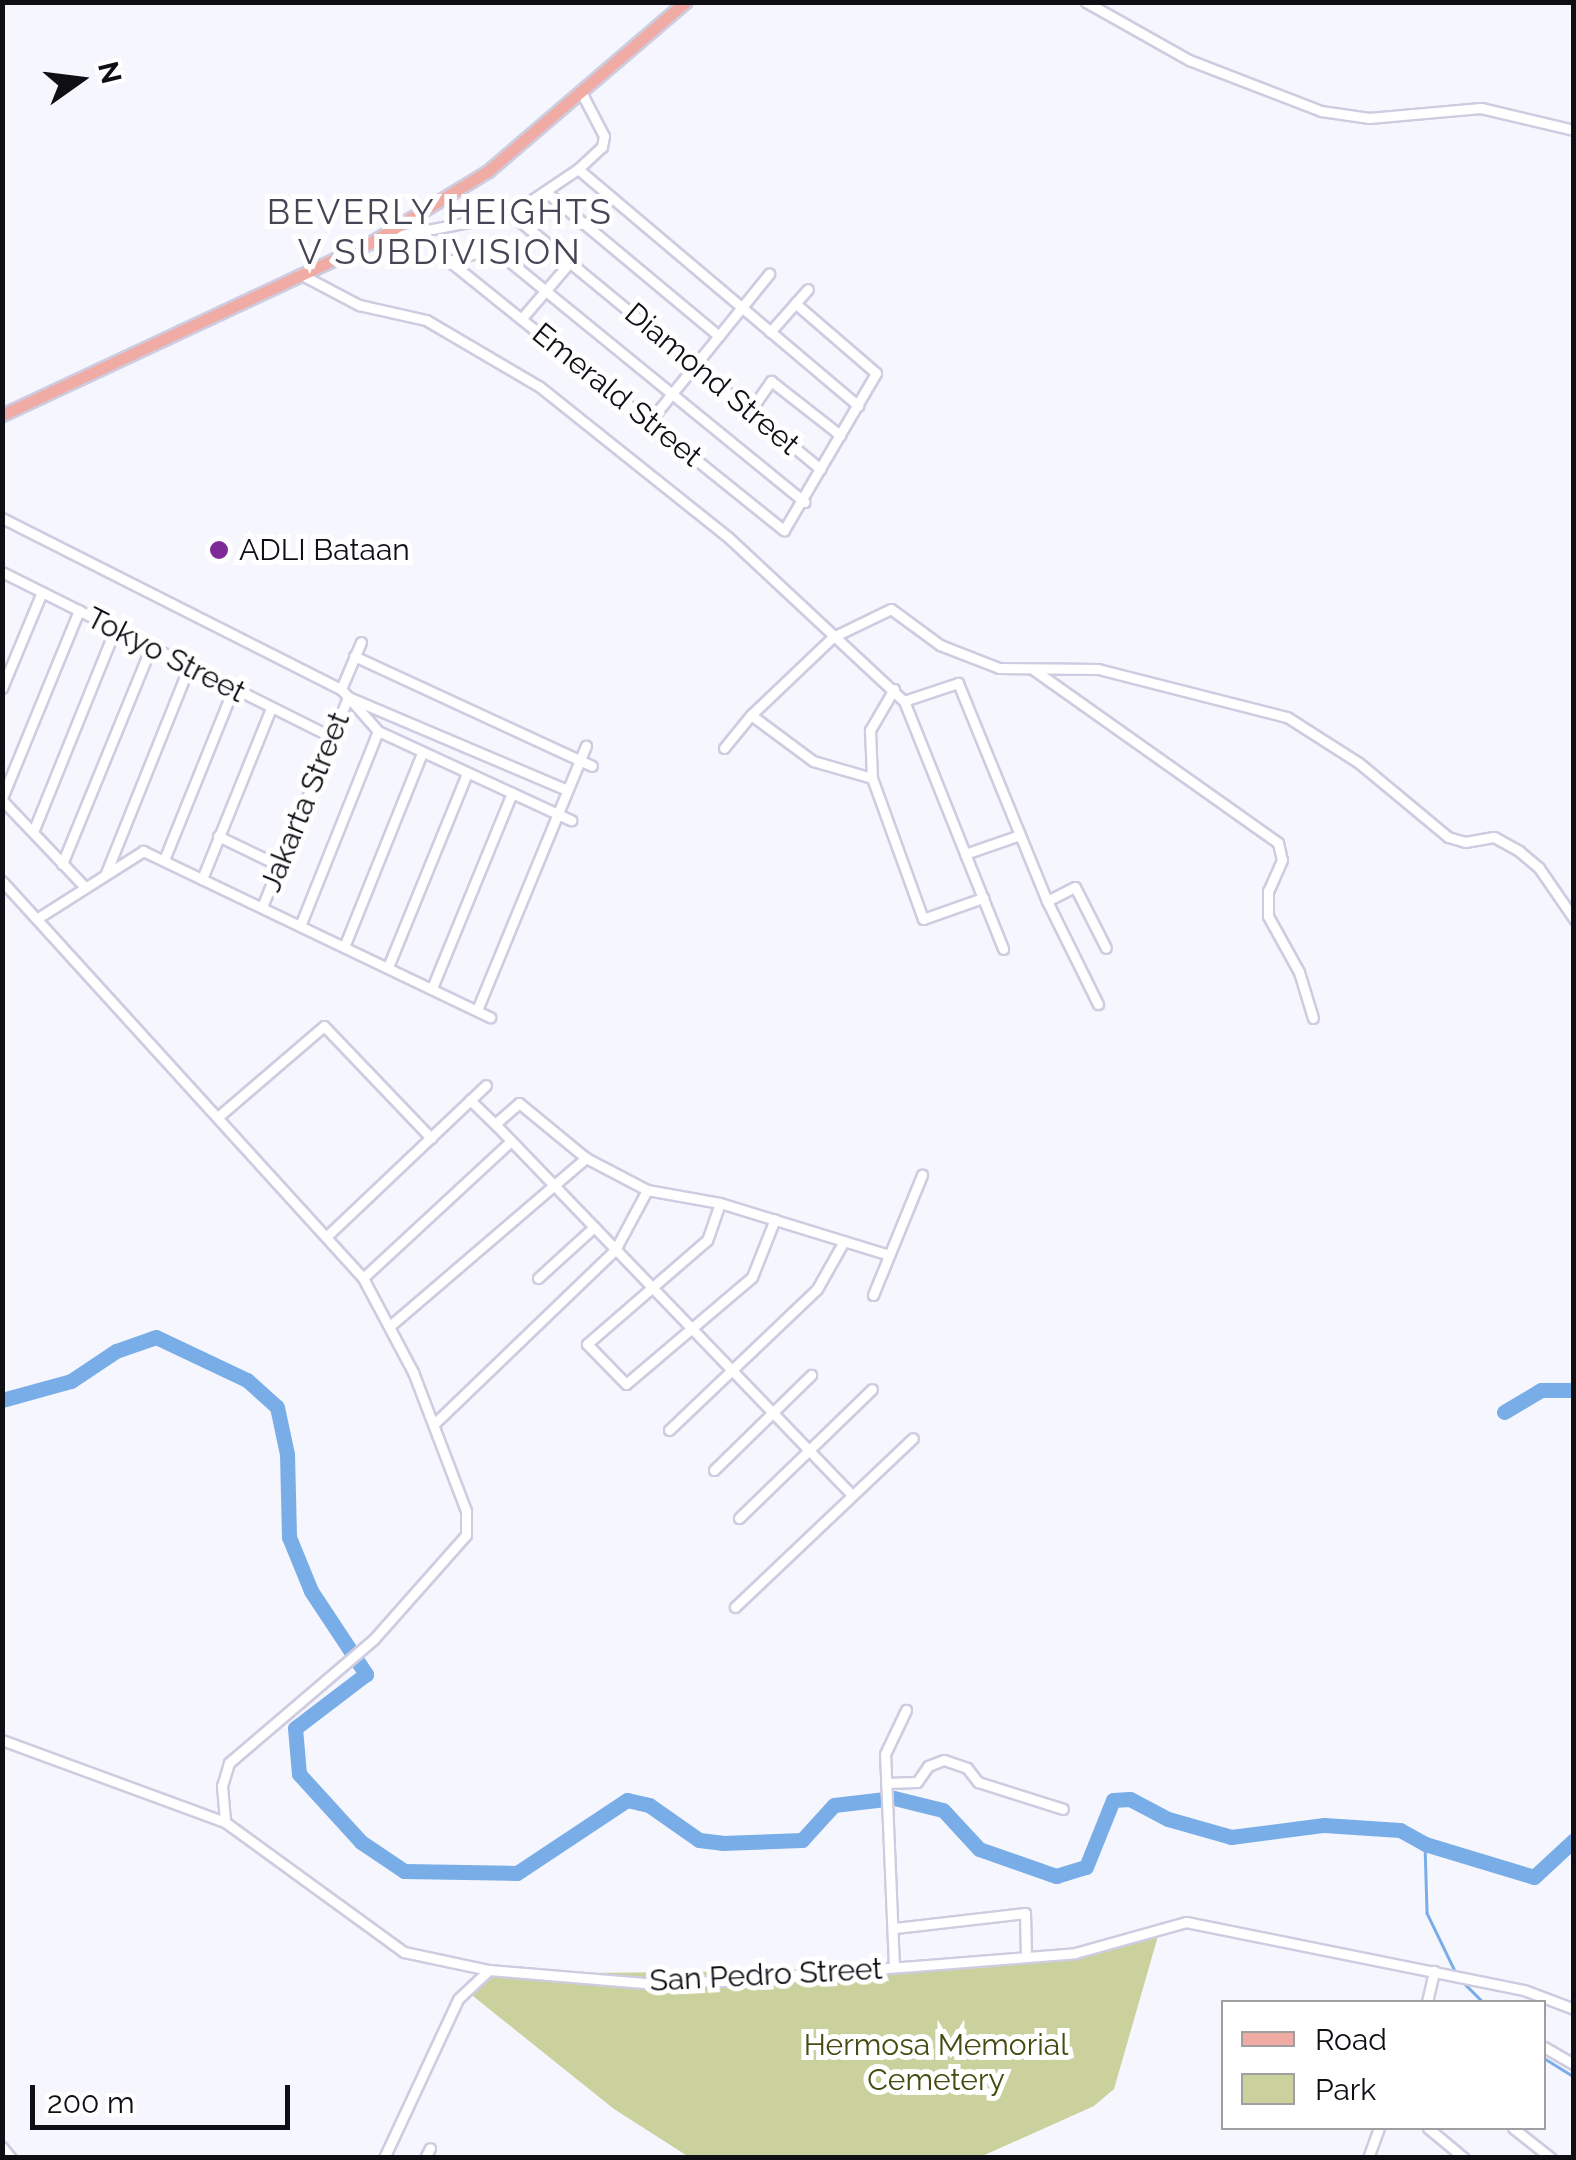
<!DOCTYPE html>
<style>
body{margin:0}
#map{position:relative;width:1576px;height:2160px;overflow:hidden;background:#f6f6fe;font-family:Raleway,sans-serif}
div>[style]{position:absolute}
.green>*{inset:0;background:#cad19d}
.stream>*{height:2.5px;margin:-1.25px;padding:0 1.25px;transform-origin:1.25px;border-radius:1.25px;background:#79ade7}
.river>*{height:15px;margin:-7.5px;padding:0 7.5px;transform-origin:7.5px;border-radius:7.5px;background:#79ade7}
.roads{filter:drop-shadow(2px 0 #cecce0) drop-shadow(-2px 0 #cecce0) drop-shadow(0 2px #cecce0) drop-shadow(0 -2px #cecce0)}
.minor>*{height:9px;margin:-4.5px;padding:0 4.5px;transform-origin:4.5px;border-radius:4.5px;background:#fff}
.major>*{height:11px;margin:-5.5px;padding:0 5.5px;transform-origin:5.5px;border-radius:5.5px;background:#f0aba4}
.dots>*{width:28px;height:28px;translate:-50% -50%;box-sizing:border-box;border:5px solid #fff;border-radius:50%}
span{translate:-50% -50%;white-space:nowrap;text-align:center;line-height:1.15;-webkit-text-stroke:10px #fff;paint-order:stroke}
.street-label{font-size:30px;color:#0e0e14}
.poi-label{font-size:30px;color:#0e0e14}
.left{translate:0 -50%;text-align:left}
.park-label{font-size:30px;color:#464b11}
.quarter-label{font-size:35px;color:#474555;letter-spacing:2.5px}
.frame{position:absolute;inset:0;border:5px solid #0e0e14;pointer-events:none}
.legend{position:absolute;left:1221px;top:2000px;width:325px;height:130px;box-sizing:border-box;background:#fff;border:2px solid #9f9fa1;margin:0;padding:12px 18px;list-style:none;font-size:30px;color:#0e0e14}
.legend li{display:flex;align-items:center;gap:20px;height:50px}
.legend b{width:50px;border:2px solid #9f9fa1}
.north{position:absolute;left:30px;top:30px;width:100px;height:100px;-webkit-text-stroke:8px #fff;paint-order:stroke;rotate:76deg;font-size:28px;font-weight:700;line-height:40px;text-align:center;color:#0e0e14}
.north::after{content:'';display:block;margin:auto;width:35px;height:45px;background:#0e0e14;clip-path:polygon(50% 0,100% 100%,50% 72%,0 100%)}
.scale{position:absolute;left:30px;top:2085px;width:260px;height:45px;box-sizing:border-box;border:5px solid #0e0e14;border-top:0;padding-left:12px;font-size:30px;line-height:35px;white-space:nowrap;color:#0e0e14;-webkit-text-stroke:8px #fff;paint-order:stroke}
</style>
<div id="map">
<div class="green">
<div style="clip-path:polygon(1160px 1929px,1114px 2089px,1094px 2106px,980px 2157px,689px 2157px,614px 2109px,468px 1992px,486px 1974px,885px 1970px,1078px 1955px)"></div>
</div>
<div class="stream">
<div style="left:1425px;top:1844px;width:69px;rotate:88.3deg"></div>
<div style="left:1427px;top:1913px;width:69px;rotate:64.2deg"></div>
<div style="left:1462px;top:1981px;width:30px;rotate:45deg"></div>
<div style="left:1544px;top:2058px;width:36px;rotate:32deg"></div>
</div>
<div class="river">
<div style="left:2px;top:1400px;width:72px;rotate:-15.4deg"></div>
<div style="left:71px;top:1381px;width:54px;rotate:-33.7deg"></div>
<div style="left:116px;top:1351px;width:42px;rotate:-19.3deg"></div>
<div style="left:156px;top:1337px;width:101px;rotate:25.3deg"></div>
<div style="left:247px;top:1380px;width:40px;rotate:42deg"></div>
<div style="left:277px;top:1407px;width:48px;rotate:78deg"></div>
<div style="left:287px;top:1454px;width:83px;rotate:88.6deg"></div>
<div style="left:289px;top:1537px;width:58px;rotate:67.8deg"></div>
<div style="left:311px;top:1591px;width:100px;rotate:56.5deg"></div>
<div style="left:366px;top:1674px;width:89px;rotate:142.7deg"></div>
<div style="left:295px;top:1728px;width:46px;rotate:85deg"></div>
<div style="left:299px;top:1774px;width:92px;rotate:47.6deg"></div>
<div style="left:361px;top:1842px;width:52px;rotate:34deg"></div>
<div style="left:404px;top:1871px;width:113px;rotate:1deg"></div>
<div style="left:517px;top:1873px;width:132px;rotate:-33.6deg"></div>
<div style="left:627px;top:1800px;width:23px;rotate:13deg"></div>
<div style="left:649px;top:1805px;width:61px;rotate:35deg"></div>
<div style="left:699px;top:1840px;width:23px;rotate:7deg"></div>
<div style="left:722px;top:1843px;width:80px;rotate:-2.1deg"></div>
<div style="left:802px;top:1840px;width:47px;rotate:-47.6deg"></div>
<div style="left:834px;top:1805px;width:60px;rotate:-6.7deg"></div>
<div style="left:894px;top:1798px;width:50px;rotate:13.8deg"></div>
<div style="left:943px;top:1810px;width:53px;rotate:47.3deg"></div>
<div style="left:979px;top:1849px;width:82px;rotate:19.3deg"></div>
<div style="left:1056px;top:1876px;width:31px;rotate:-17deg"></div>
<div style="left:1086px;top:1867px;width:72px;rotate:-68.1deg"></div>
<div style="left:1113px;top:1800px;width:17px;rotate:-3deg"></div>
<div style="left:1130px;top:1799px;width:43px;rotate:27.8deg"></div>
<div style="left:1168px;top:1819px;width:66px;rotate:15.9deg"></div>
<div style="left:1231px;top:1837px;width:94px;rotate:-7.4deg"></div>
<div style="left:1324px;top:1825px;width:76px;rotate:3.8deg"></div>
<div style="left:1400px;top:1830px;width:29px;rotate:29deg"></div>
<div style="left:1425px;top:1844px;width:114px;rotate:16.8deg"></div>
<div style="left:1534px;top:1877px;width:54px;rotate:-42.8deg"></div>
<div style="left:1504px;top:1412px;width:43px;rotate:-30.7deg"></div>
<div style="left:1541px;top:1390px;width:33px"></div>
</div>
<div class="roads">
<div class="minor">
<div style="left:1086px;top:2px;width:118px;rotate:29.4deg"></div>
<div style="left:1189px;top:60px;width:142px;rotate:21.1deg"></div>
<div style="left:1321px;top:111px;width:49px;rotate:8.3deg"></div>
<div style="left:1369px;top:118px;width:112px;rotate:-5.1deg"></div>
<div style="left:1481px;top:108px;width:96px;rotate:13.3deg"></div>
<div style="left:578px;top:169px;width:367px;rotate:40.2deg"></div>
<div style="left:546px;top:192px;width:225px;rotate:39.8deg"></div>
<div style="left:511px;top:214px;width:401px;rotate:39.5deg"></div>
<div style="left:380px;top:239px;width:133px;rotate:-10.8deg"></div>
<div style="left:511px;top:214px;width:81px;rotate:-33.9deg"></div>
<div style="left:578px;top:169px;width:33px;rotate:-43deg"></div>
<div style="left:602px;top:147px;width:11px;rotate:-80deg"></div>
<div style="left:604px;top:136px;width:50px;rotate:-117.6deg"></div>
<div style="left:449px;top:261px;width:430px;rotate:38.8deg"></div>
<div style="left:784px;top:530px;width:182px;rotate:-59.6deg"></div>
<div style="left:876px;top:373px;width:107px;rotate:-139.2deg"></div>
<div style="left:449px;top:261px;width:46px;rotate:-16.5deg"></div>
<div style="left:493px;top:248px;width:402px;rotate:39.2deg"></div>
<div style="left:300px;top:274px;width:67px;rotate:27.7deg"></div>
<div style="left:359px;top:305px;width:69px;rotate:12.6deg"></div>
<div style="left:426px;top:320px;width:132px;rotate:30.4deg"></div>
<div style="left:540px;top:387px;width:242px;rotate:38.6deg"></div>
<div style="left:729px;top:538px;width:239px;rotate:43deg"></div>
<div style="left:904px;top:701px;width:57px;rotate:-18.4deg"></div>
<div style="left:958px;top:683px;width:235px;rotate:67.8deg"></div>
<div style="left:1047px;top:901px;width:115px;rotate:63.7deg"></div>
<div style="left:522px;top:318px;width:74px;rotate:-49.4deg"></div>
<div style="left:770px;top:332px;width:57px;rotate:-48.5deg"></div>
<div style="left:750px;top:411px;width:37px;rotate:-55deg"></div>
<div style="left:771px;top:381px;width:88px;rotate:38deg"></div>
<div style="left:649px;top:422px;width:191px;rotate:-51deg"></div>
<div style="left:2px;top:518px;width:380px;rotate:26.8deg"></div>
<div style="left:341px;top:689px;width:56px;rotate:48.6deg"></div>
<div style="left:378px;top:731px;width:213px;rotate:24.8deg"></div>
<div style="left:2px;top:572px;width:367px;rotate:26.6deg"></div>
<div style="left:354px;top:656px;width:262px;rotate:24.8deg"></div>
<div style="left:1034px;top:670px;width:299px;rotate:35.3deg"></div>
<div style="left:1278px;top:843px;width:17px;rotate:77deg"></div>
<div style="left:1282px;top:860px;width:34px;rotate:114deg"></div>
<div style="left:1268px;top:891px;width:25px;rotate:90deg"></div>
<div style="left:1268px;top:916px;width:64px;rotate:61deg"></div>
<div style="left:1299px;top:972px;width:48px;rotate:73.1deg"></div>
<div style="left:2px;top:688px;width:104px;rotate:-67.4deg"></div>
<div style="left:341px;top:689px;width:51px;rotate:-66.9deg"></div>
<div style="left:894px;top:689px;width:48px;rotate:120.3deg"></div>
<div style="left:870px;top:730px;width:48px;rotate:87.6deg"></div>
<div style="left:872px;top:778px;width:150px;rotate:70.1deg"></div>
<div style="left:923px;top:919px;width:64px;rotate:-19.3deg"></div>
<div style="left:904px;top:701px;width:267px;rotate:68.2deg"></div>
<div style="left:724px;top:748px;width:43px;rotate:-50.7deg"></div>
<div style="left:872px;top:778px;width:61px;rotate:-163.9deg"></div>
<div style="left:813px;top:761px;width:77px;rotate:-143.4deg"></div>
<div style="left:751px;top:715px;width:113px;rotate:-43.6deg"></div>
<div style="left:833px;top:637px;width:64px;rotate:-25.8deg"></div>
<div style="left:891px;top:609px;width:61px;rotate:36.3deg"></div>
<div style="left:940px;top:645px;width:63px;rotate:21.3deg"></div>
<div style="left:999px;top:668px;width:99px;rotate:0.6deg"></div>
<div style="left:1098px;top:669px;width:195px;rotate:14.3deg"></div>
<div style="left:1287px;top:717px;width:85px;rotate:32.6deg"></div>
<div style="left:1359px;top:763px;width:116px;rotate:39.7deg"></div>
<div style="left:1448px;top:837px;width:18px;rotate:16deg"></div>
<div style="left:1465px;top:842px;width:29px;rotate:-10deg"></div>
<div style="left:1494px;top:837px;width:29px;rotate:29deg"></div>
<div style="left:1519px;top:851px;width:26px;rotate:40deg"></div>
<div style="left:1539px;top:868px;width:62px;rotate:55.5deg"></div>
<div style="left:2px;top:798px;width:203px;rotate:-67.7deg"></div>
<div style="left:2px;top:800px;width:119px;rotate:46.4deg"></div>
<div style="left:33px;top:832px;width:219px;rotate:-68deg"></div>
<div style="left:218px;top:836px;width:67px;rotate:25.8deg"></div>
<div style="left:965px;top:854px;width:58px;rotate:-19.1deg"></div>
<div style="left:164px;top:860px;width:184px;rotate:-68deg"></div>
<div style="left:62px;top:864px;width:235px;rotate:-67.7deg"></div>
<div style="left:106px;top:873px;width:222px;rotate:-68.1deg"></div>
<div style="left:202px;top:879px;width:184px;rotate:-68deg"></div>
<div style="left:2px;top:881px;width:537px;rotate:47.72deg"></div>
<div style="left:363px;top:1278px;width:106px;rotate:62deg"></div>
<div style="left:413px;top:1372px;width:149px;rotate:69.1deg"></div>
<div style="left:466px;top:1511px;width:24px;rotate:90deg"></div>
<div style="left:466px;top:1535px;width:139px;rotate:131.5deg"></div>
<div style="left:374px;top:1639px;width:191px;rotate:139.5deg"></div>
<div style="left:229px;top:1763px;width:24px;rotate:107deg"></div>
<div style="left:222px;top:1786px;width:36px;rotate:85deg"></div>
<div style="left:1047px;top:901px;width:31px;rotate:-27deg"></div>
<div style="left:1075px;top:887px;width:68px;rotate:63.1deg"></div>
<div style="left:262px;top:907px;width:227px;rotate:-67.7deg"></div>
<div style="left:348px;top:697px;width:238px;rotate:23deg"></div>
<div style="left:38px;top:918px;width:125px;rotate:-32.5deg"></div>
<div style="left:143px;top:851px;width:385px;rotate:25.6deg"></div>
<div style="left:300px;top:926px;width:210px;rotate:-68.2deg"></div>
<div style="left:344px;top:947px;width:209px;rotate:-68.1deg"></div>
<div style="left:388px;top:967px;width:209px;rotate:-67.8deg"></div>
<div style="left:432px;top:988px;width:211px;rotate:-67.7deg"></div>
<div style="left:477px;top:1010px;width:286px;rotate:-67.6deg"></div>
<div style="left:470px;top:1100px;width:35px;rotate:44deg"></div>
<div style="left:219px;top:1116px;width:138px;rotate:-40.6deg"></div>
<div style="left:324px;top:1026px;width:155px;rotate:46.3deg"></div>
<div style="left:720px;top:1203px;width:39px;rotate:109deg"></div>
<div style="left:707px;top:1240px;width:159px;rotate:139.1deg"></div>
<div style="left:587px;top:1344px;width:56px;rotate:45.7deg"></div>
<div style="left:626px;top:1384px;width:165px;rotate:-40.3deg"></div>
<div style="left:752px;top:1277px;width:62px;rotate:-68.4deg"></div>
<div style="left:327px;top:1236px;width:219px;rotate:-43.5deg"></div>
<div style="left:363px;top:1278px;width:202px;rotate:-42.8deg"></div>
<div style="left:538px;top:1278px;width:76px;rotate:-42.3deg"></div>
<div style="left:873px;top:1295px;width:130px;rotate:-67.8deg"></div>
<div style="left:391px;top:1325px;width:257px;rotate:-40.6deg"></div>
<div style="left:434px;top:1424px;width:251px;rotate:-43.9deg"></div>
<div style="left:615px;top:1250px;width:68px;rotate:-61.9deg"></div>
<div style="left:669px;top:1430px;width:204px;rotate:-43.6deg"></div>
<div style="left:817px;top:1289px;width:55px;rotate:-60.6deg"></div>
<div style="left:714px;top:1470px;width:136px;rotate:-44.4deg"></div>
<div style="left:852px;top:1495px;width:515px;rotate:-133.9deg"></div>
<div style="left:495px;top:1124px;width:32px;rotate:-41deg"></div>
<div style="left:519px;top:1103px;width:87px;rotate:39.4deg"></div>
<div style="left:586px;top:1158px;width:69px;rotate:27.7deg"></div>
<div style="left:647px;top:1190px;width:74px;rotate:10.1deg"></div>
<div style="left:720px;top:1203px;width:177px;rotate:17.1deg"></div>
<div style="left:739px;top:1518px;width:185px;rotate:-44.1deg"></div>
<div style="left:735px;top:1607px;width:245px;rotate:-43.5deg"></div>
<div style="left:2px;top:1740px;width:238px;rotate:20.2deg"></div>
<div style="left:225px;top:1822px;width:221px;rotate:36deg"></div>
<div style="left:404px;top:1952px;width:87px;rotate:12deg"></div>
<div style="left:489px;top:1970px;width:156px;rotate:4.8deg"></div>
<div style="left:644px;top:1983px;width:79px;rotate:-1.5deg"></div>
<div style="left:723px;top:1981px;width:353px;rotate:-4.5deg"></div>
<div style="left:1075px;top:1953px;width:115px;rotate:-15.6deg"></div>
<div style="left:1186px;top:1922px;width:345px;rotate:11.4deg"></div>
<div style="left:1524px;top:1990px;width:53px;rotate:20.8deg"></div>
<div style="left:886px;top:1783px;width:31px;rotate:-2deg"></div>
<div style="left:917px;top:1782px;width:19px;rotate:-55deg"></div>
<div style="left:928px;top:1766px;width:17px;rotate:-21deg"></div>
<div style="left:944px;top:1760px;width:24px;rotate:19deg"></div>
<div style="left:967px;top:1768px;width:18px;rotate:52deg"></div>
<div style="left:978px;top:1782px;width:89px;rotate:17.6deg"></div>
<div style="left:895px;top:1928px;width:131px;rotate:-6.6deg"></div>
<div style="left:1025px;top:1913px;width:44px;rotate:88.7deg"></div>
<div style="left:894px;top:1967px;width:213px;rotate:-92.4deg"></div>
<div style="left:885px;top:1754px;width:49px;rotate:-64.5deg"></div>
<div style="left:1427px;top:2002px;width:32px;rotate:-77deg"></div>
<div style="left:1544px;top:2047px;width:34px;rotate:30deg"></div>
<div style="left:1428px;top:2128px;width:47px;rotate:39.8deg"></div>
<div style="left:1513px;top:2128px;width:48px;rotate:38.3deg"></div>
<div style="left:2px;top:2147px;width:14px;rotate:51deg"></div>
<div style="left:384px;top:2158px;width:175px;rotate:-65deg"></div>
<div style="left:458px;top:1999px;width:42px;rotate:-43.1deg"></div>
<div style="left:425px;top:2158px;width:11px;rotate:-63deg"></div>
<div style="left:1368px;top:2158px;width:32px;rotate:-70deg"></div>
</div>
<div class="major">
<div style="left:2px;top:415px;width:412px;rotate:-25.1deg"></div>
<div style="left:375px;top:240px;width:132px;rotate:-31.4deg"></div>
<div style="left:488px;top:171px;width:260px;rotate:-40.6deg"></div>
</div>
</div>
<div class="dots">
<div style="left:219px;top:550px;background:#7e2998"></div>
</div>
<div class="street-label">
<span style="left:712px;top:379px;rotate:40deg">Diamond Street</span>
<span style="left:617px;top:395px;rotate:39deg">Emerald Street</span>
<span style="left:166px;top:655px;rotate:27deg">Tokyo Street</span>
<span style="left:305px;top:802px;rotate:-68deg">Jakarta Street</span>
<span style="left:766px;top:1975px;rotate:-3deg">San Pedro Street</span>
</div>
<div class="poi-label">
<span class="left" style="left:239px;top:550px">ADLI Bataan</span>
</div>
<div class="park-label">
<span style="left:936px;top:2062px">Hermosa Memorial<br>Cemetery</span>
</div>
<div class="quarter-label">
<span style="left:440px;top:232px">BEVERLY HEIGHTS<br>V SUBDIVISION</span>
</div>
<div class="frame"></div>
<ul class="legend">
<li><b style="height:12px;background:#f0aba4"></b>Road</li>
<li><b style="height:28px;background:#cad19d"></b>Park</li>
</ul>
<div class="north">N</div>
<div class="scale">200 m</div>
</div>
